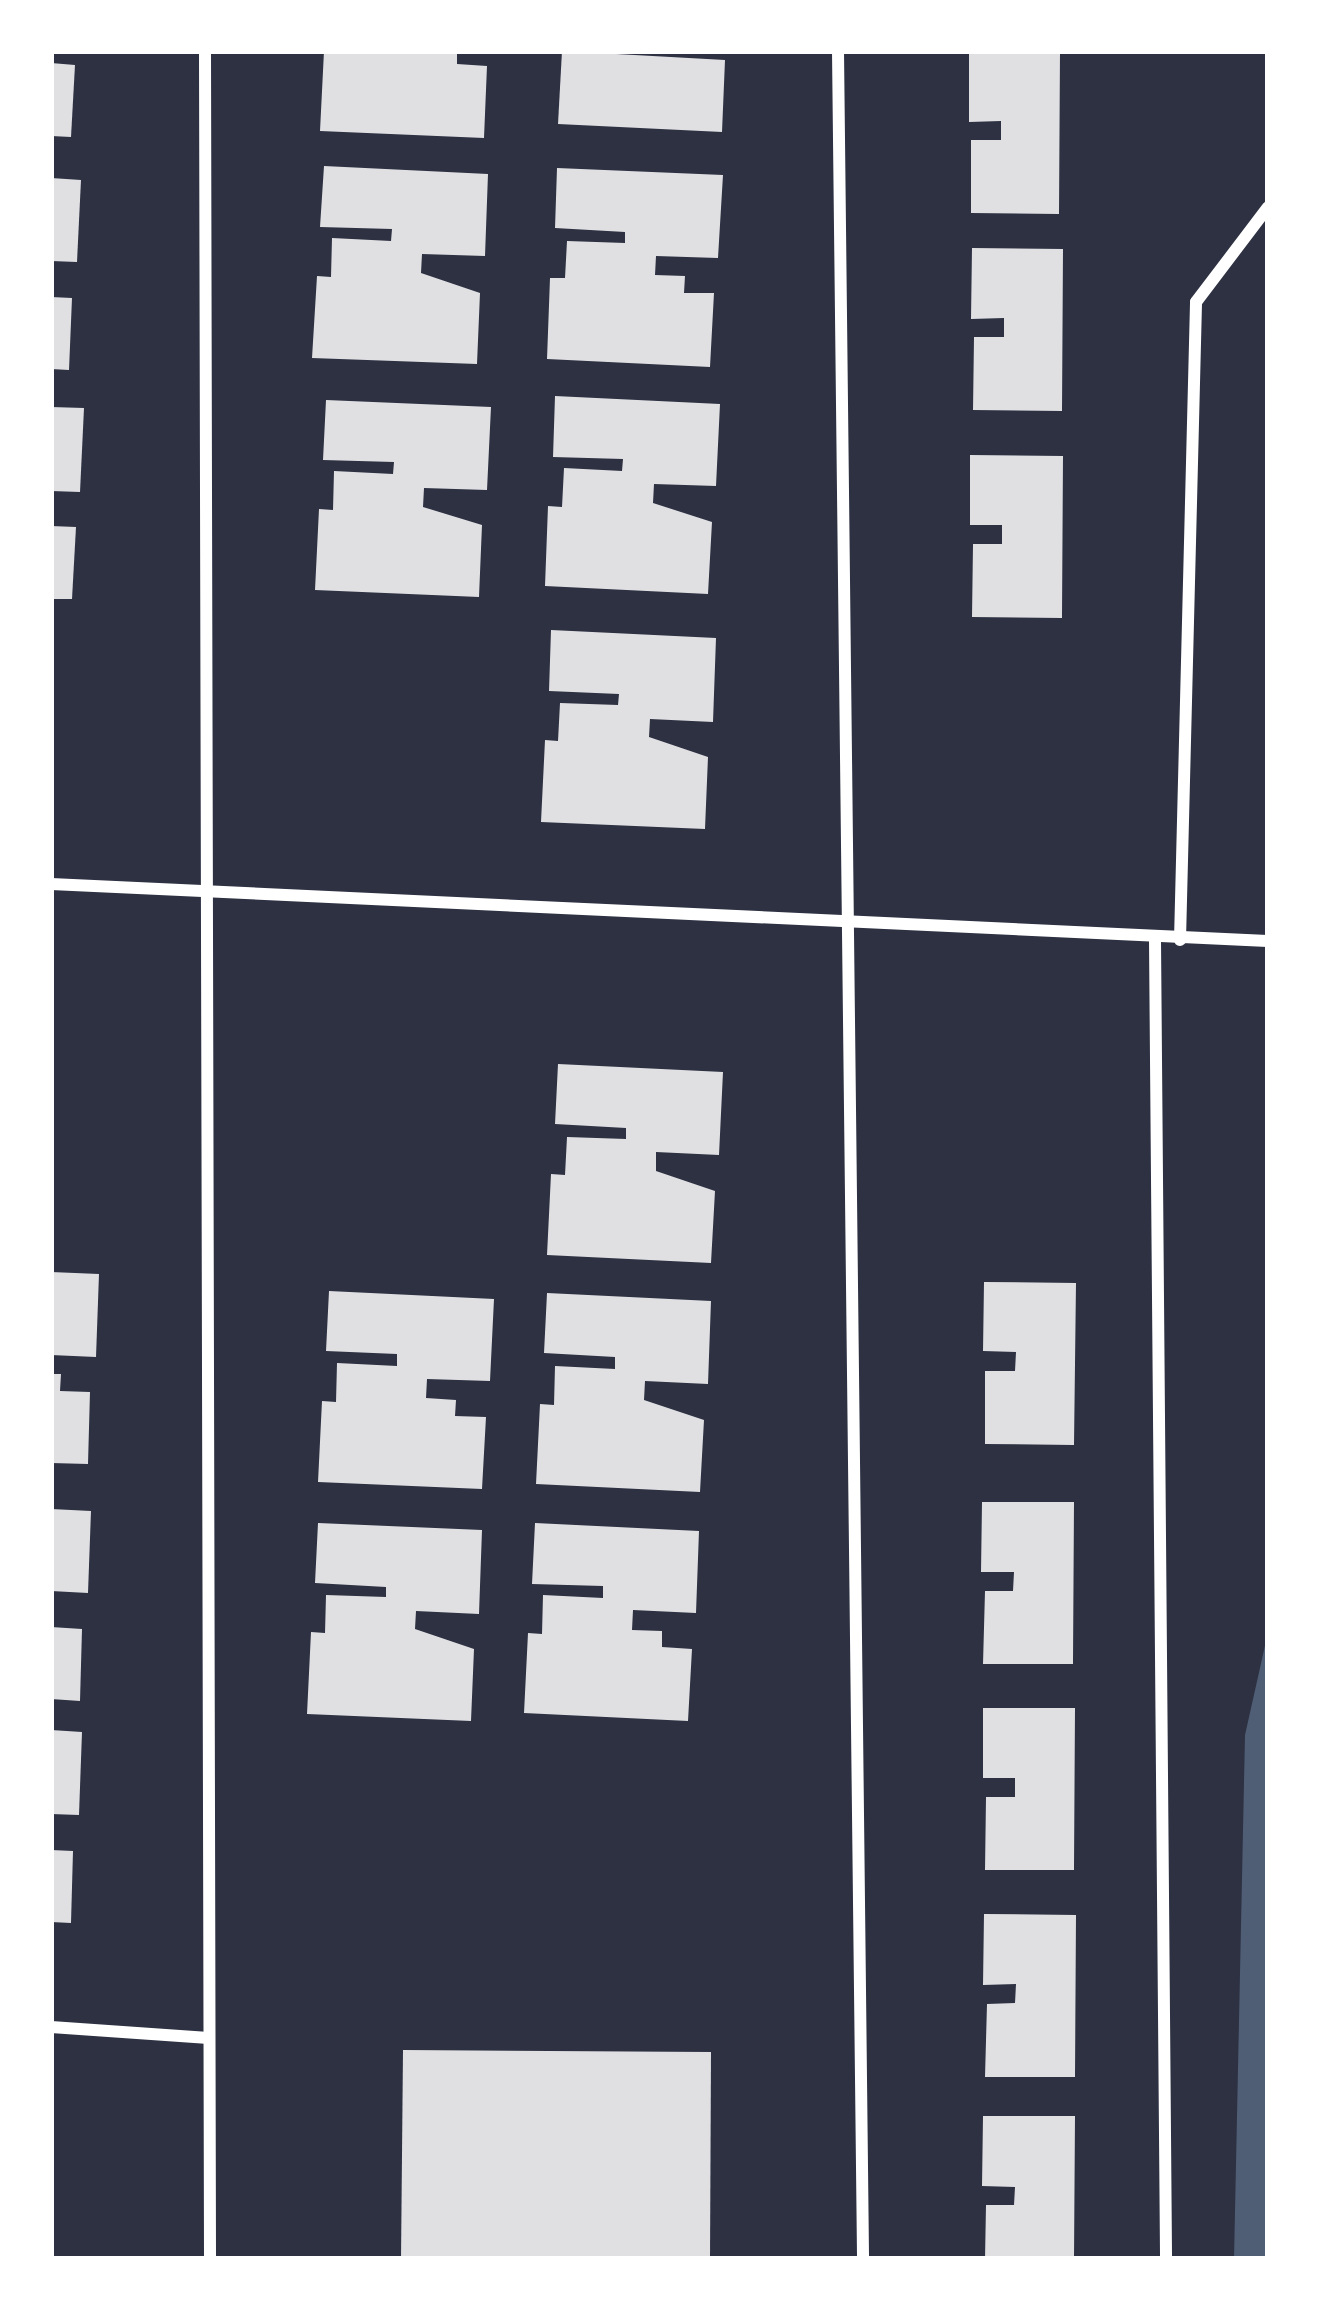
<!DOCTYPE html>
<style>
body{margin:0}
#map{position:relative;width:1319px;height:2310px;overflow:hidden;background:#2d3142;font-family:Quicksand,sans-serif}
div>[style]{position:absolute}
.water>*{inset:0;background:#4f5d75}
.building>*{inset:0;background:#e0e0e3}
.minor>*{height:12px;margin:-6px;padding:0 6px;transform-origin:6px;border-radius:6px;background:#fff}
span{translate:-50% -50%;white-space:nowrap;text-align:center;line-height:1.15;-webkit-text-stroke:12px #fff;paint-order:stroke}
.frame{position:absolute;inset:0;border:54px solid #fff;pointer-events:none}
</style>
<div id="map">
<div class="water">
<div style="clip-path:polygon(1268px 1632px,1268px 2259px,1234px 2259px,1245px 1735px)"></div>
</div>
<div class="building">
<div style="clip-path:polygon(324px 51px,457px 51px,457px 64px,487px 66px,484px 138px,320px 131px)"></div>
<div style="clip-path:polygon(562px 51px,725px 60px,722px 132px,558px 124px)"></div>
<div style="clip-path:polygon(969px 51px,1060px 52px,1059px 214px,971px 213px,971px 140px,1001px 140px,1001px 121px,969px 122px)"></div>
<div style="clip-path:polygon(51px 63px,75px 65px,71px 137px,51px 136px)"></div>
<div style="clip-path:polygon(324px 166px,488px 174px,485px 256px,422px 254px,421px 273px,480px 293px,477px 364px,312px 358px,317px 276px,331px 277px,332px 238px,391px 241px,392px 229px,320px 227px)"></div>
<div style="clip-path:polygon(557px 168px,723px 175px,718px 258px,656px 256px,655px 275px,685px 276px,684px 293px,714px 293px,710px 367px,547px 359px,550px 278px,565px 278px,567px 241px,625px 243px,625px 232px,555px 228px)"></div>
<div style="clip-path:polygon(51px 178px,81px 180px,77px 262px,51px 261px)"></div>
<div style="clip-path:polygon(972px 248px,1063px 249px,1062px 411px,973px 410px,974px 337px,1004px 337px,1004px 318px,971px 319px)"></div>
<div style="clip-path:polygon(51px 297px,72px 298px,69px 370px,51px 369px)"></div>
<div style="clip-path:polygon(555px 396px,720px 404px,716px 486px,654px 484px,653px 503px,712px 522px,708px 594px,545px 586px,548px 506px,562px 507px,564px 468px,622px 471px,623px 459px,553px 457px)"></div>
<div style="clip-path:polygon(326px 400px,491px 407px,487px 490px,424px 488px,423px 507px,482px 525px,479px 597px,315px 590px,319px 509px,333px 510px,334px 471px,393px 474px,394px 462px,323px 460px)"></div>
<div style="clip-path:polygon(51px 407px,84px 408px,80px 492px,51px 491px)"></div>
<div style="clip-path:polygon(970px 455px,1063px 456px,1062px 618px,972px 617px,973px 544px,1002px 544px,1002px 525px,970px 525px)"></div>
<div style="clip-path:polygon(51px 526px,76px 527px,72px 599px,51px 599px)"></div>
<div style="clip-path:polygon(551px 630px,716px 638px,713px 722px,650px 719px,649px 737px,708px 757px,705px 829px,541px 822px,545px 740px,558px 741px,560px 703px,618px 705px,619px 694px,549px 691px)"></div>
<div style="clip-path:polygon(558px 1064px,723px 1072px,719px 1155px,656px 1152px,656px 1171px,715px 1191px,711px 1263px,547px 1255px,551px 1174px,565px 1175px,567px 1137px,626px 1139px,626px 1128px,555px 1124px)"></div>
<div style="clip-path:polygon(51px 1272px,99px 1274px,96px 1357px,51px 1355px)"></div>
<div style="clip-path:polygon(984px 1282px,1076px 1283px,1074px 1445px,985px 1444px,985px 1371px,1015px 1371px,1016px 1352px,983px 1351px)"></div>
<div style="clip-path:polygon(329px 1291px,494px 1299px,490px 1381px,427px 1379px,426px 1398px,456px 1400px,455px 1416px,486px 1417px,482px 1489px,318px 1482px,322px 1401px,336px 1402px,337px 1363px,397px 1366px,397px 1354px,326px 1351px)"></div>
<div style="clip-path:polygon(547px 1293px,711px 1301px,708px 1384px,645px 1381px,644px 1400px,704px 1420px,700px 1492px,536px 1484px,540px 1404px,554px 1405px,555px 1366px,615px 1369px,615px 1357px,544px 1353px)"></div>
<div style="clip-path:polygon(51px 1374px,61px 1374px,60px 1391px,90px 1392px,88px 1464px,51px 1463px)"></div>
<div style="clip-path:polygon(982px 1502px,1074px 1502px,1073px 1664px,983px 1664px,985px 1591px,1013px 1591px,1014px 1572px,981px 1572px)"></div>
<div style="clip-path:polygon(51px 1509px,91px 1511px,88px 1593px,51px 1591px)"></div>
<div style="clip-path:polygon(318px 1523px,482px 1530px,479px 1614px,416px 1611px,415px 1629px,474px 1649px,471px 1721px,307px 1714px,311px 1632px,325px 1633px,326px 1595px,386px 1597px,386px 1587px,315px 1583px)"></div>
<div style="clip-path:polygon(535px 1523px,699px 1531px,696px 1613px,633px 1610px,632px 1630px,662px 1631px,662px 1647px,692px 1649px,688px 1721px,524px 1713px,528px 1633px,542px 1634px,543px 1595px,603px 1598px,603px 1586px,532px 1584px)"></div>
<div style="clip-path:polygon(51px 1627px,82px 1629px,80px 1701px,51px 1699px)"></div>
<div style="clip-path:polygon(983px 1708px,1075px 1708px,1074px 1870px,985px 1870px,986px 1797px,1015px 1797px,1015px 1778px,983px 1778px)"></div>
<div style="clip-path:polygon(51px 1730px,82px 1732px,79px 1815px,51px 1814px)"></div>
<div style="clip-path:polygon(51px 1850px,73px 1851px,71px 1923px,51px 1922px)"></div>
<div style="clip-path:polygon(984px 1914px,1076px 1915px,1075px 2077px,985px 2077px,987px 2004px,1015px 2003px,1016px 1984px,983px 1985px)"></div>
<div style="clip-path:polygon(403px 2050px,711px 2052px,710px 2259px,401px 2259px)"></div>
<div style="clip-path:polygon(983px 2116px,1075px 2116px,1074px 2259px,985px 2259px,986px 2205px,1014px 2205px,1015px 2187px,982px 2186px)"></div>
</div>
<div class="minor">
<div style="left:205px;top:51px;width:2208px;rotate:89.87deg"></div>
<div style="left:838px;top:51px;width:2208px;rotate:89.35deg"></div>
<div style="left:51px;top:884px;width:1218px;rotate:2.68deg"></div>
<div style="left:1155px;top:940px;width:1319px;rotate:89.52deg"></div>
<div style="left:1180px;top:940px;width:638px;rotate:-88.56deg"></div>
<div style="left:1196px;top:302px;width:119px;rotate:-52.8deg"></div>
<div style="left:51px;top:2027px;width:158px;rotate:4deg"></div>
</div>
<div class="frame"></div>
</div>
